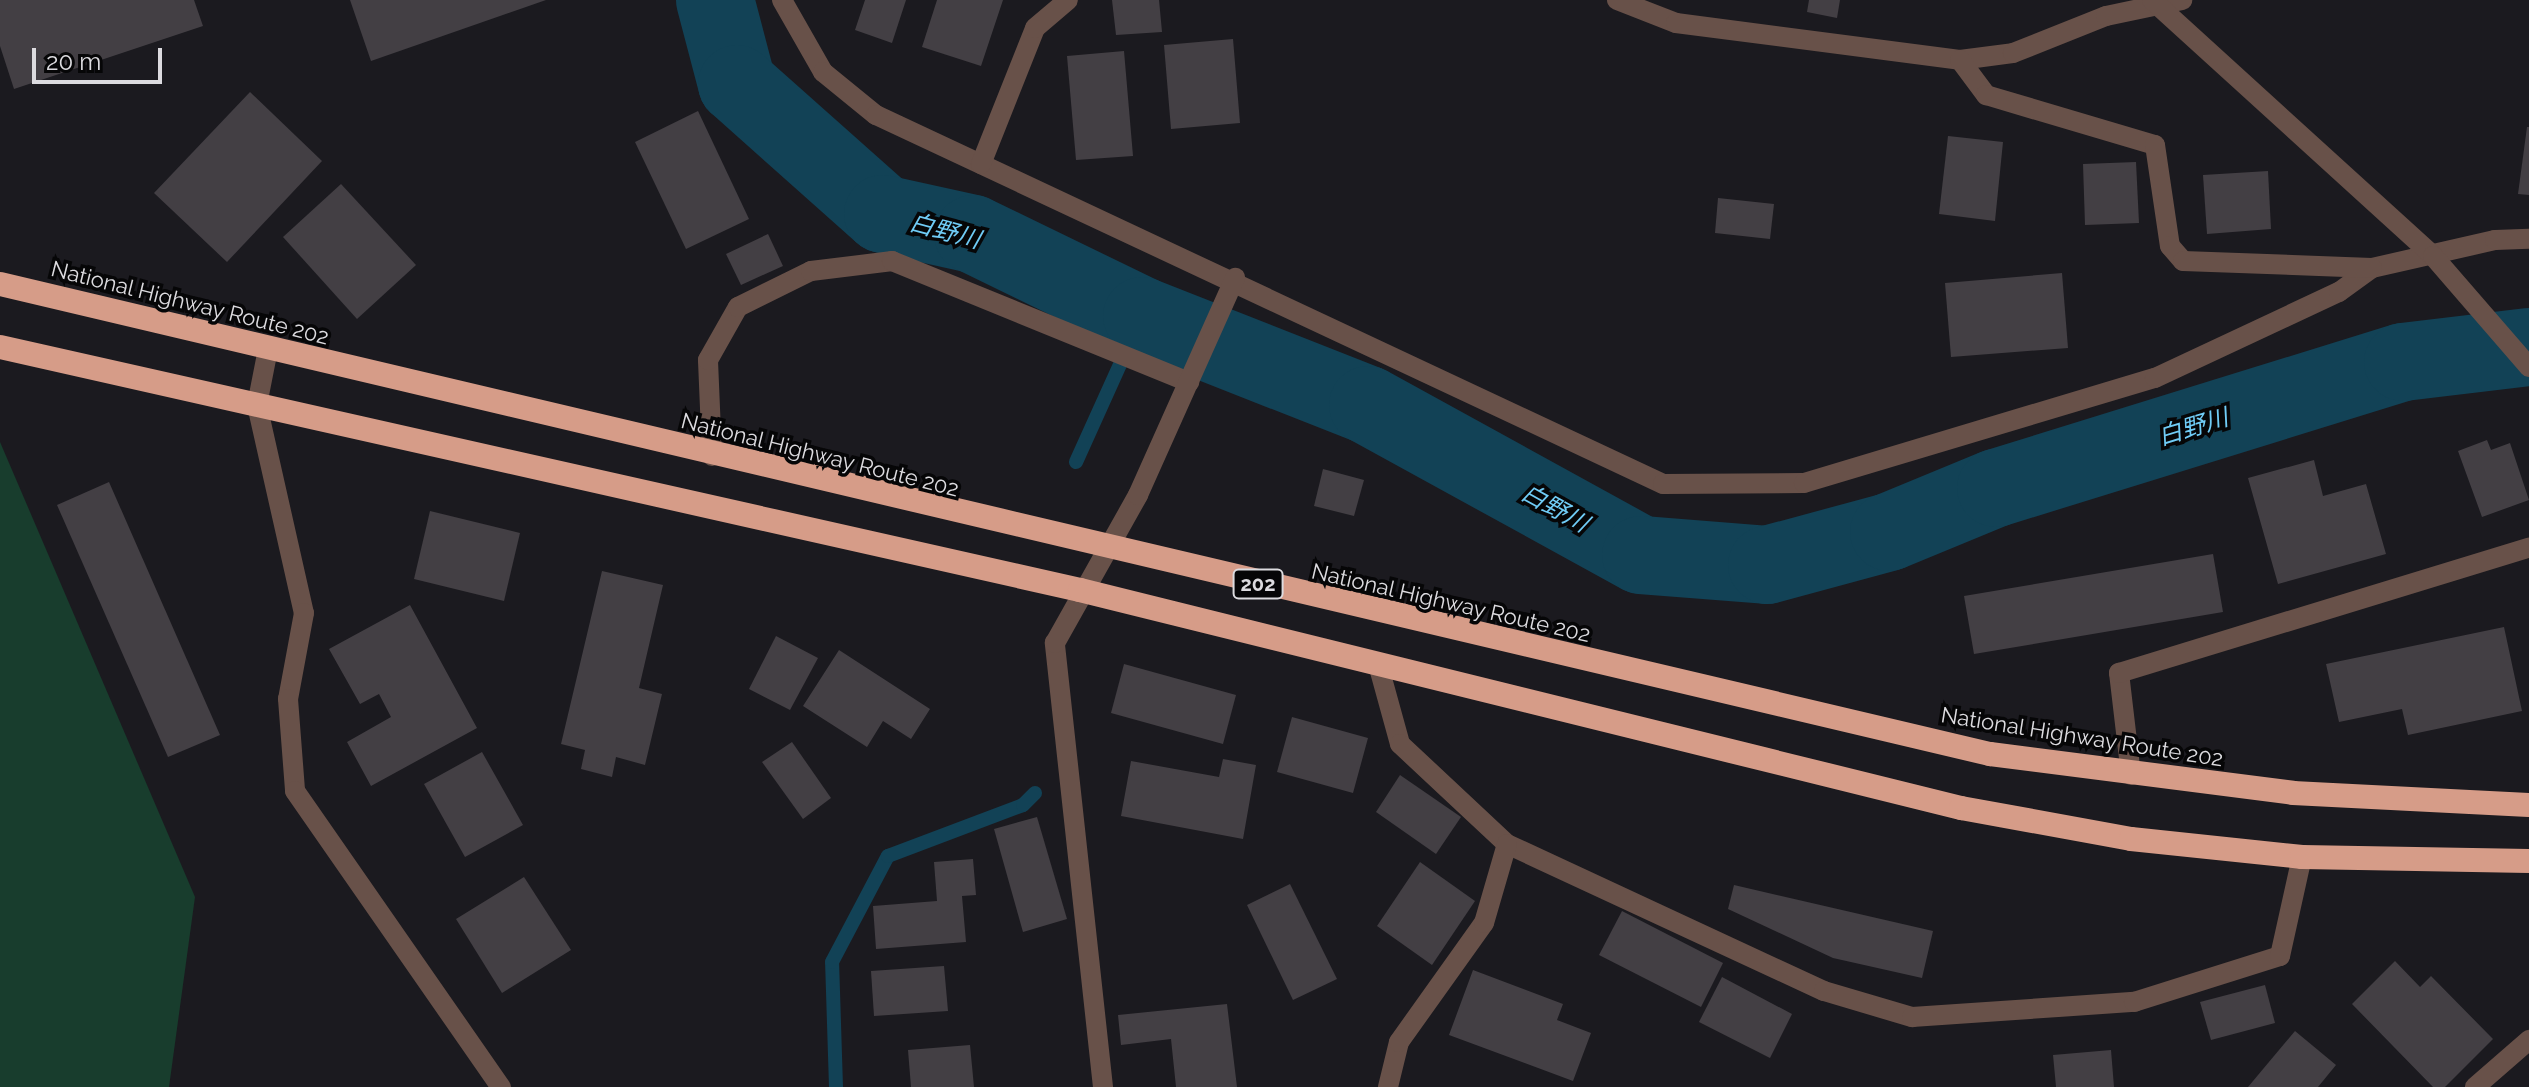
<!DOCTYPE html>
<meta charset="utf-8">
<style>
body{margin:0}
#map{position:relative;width:2529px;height:1087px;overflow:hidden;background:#1b1a1f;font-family:Raleway,"Noto Sans JP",sans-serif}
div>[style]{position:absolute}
.green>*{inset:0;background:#183d2d}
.stream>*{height:14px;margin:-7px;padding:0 7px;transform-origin:7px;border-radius:7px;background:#124256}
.river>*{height:78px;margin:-39px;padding:0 39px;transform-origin:39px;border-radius:39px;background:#124256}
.building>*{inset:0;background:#433f44}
.minor>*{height:20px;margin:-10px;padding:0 10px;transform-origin:10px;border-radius:10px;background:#685149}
.highway>*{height:24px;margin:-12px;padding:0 12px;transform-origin:12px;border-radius:12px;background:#d69c88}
span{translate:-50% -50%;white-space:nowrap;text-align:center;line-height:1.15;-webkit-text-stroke:7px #060607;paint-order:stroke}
.shield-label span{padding:2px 6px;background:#060607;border:2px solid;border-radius:6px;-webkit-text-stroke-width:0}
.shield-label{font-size:20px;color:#dcdbdf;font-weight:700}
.street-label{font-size:22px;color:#dcdbdf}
.water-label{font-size:24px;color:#70ccf6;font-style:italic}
.scale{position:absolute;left:32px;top:48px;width:130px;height:36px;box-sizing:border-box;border:4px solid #dcdbdf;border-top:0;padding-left:10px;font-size:24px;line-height:28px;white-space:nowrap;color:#dcdbdf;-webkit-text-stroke:6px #060607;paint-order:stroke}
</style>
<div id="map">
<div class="green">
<div style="clip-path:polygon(0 442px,195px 897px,169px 1087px,0 1087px)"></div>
</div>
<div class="stream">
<div style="left:1076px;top:462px;width:160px;rotate:-65.7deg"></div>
<div style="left:836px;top:1087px;width:125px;rotate:-91.8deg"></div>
<div style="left:832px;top:962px;width:120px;rotate:-62.2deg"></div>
<div style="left:888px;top:856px;width:144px;rotate:-20.7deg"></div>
<div style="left:1023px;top:805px;width:17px;rotate:-45deg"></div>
</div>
<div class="river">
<div style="left:715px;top:0;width:87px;rotate:75.3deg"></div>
<div style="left:737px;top:84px;width:195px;rotate:41.7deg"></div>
<div style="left:883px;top:214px;width:92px;rotate:12.5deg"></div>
<div style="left:973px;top:234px;width:188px;rotate:25.9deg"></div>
<div style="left:1142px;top:316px;width:243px;rotate:21.5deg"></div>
<div style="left:1368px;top:405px;width:311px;rotate:28.8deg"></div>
<div style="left:1641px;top:555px;width:126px;rotate:4.5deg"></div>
<div style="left:1767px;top:565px;width:126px;rotate:-15.1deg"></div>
<div style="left:1889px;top:532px;width:116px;rotate:-22.4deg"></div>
<div style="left:1996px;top:488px;width:426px;rotate:-17.2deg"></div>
<div style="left:2403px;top:362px;width:127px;rotate:-6.8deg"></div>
</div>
<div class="building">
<div style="clip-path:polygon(0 0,194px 0,203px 26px,14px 89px,0 46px)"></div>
<div style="clip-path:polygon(350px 0,546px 0,371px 61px)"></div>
<div style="clip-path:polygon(865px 0,906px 0,892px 43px,855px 30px)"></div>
<div style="clip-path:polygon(937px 0,1003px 0,981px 66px,922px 47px)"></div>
<div style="clip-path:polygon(1112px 0,1159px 0,1162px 32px,1116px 35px)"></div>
<div style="clip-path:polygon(1809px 0,1840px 0,1837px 18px,1807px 12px)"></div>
<div style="clip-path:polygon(1233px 39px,1240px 123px,1171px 129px,1164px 45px)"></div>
<div style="clip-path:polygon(1124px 51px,1133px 156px,1076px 160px,1067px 56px)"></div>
<div style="clip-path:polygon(250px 92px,322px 161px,227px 262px,154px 193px)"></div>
<div style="clip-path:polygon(698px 111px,749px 219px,686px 249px,635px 142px)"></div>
<div style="clip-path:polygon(2527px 127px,2529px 127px,2529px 195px,2518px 194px)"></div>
<div style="clip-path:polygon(1948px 136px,2003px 142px,1995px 221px,1939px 214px)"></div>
<div style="clip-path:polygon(2136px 162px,2139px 223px,2085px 225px,2083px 164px)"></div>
<div style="clip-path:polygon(2268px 171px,2271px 229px,2207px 234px,2203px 175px)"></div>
<div style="clip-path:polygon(341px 184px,416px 265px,357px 319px,283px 237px)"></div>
<div style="clip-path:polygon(1718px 198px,1774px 204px,1770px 239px,1715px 233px)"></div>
<div style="clip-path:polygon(768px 234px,783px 266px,741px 285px,726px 254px)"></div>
<div style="clip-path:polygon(2062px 273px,2068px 348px,1951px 357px,1945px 283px)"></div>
<div style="clip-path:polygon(2487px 440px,2491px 450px,2510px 443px,2529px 500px,2482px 517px,2458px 451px)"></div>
<div style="clip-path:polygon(2314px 460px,2323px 496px,2366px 484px,2386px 554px,2278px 584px,2248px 478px)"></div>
<div style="clip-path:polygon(1323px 469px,1364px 480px,1354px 516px,1314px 506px)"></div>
<div style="clip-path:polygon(109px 482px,220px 735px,168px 757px,57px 505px)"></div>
<div style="clip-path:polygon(430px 511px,520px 533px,504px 601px,414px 579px)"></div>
<div style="clip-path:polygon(2213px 554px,2223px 612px,1974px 654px,1964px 596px)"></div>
<div style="clip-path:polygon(602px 571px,663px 585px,639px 688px,662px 694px,645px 765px,616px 757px,612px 777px,581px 769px,585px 750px,561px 744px)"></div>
<div style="clip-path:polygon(410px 605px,477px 728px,371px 786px,347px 742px,391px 717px,379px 694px,360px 704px,329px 649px)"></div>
<div style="clip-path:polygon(2504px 627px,2522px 711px,2408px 735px,2402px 709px,2339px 722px,2326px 664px)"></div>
<div style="clip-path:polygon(776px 636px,818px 658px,790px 710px,749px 689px)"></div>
<div style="clip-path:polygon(839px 650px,930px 709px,911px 739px,883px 721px,867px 747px,803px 706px)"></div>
<div style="clip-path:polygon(1124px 664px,1236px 695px,1223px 744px,1111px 713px)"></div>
<div style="clip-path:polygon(1292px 717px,1368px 738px,1353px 793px,1277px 772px)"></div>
<div style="clip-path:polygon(792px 742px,831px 798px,803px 819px,762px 762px)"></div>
<div style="clip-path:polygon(482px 752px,523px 825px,465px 857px,424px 784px)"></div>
<div style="clip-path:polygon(1223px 759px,1256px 765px,1243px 839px,1121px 816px,1131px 761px,1219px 777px)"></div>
<div style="clip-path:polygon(1400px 775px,1461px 817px,1436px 854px,1376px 812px)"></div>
<div style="clip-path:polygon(1037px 817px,1067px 919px,1023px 932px,994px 829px)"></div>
<div style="clip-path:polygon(973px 859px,976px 895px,962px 896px,966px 942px,876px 949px,873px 906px,937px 901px,934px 862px)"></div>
<div style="clip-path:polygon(1420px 862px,1475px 901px,1432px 965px,1377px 926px)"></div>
<div style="clip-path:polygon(524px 877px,571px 950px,502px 993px,456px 919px)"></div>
<div style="clip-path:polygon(1290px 884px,1337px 979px,1293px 1000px,1247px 905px)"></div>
<div style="clip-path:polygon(1734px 885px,1933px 931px,1922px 978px,1833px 958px,1728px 909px)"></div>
<div style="clip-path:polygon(1622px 911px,1723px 963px,1701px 1007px,1599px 955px)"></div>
<div style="clip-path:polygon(2395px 961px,2420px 987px,2431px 976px,2493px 1039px,2445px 1087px,2433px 1087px,2352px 1004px)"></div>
<div style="clip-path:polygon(944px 966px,948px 1011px,874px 1016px,871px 971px)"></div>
<div style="clip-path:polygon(1473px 970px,1563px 1004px,1557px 1020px,1591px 1033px,1573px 1081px,1449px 1035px)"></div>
<div style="clip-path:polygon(1722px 977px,1792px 1014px,1770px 1058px,1699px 1022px)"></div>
<div style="clip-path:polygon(2265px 985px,2275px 1023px,2211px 1040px,2200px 1002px)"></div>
<div style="clip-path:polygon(1227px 1004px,1237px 1087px,1176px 1087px,1171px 1039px,1121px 1045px,1118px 1015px)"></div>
<div style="clip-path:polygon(2295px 1031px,2336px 1065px,2318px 1087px,2248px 1087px)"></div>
<div style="clip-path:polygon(970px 1045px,974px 1087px,911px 1087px,908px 1050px)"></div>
<div style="clip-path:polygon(2111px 1050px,2114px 1087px,2056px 1087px,2053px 1055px)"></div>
</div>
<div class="minor">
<div style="left:782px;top:0;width:83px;rotate:60.3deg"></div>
<div style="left:823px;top:72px;width:68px;rotate:39.1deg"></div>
<div style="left:876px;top:115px;width:869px;rotate:25.12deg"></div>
<div style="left:1663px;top:484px;width:141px;rotate:-0.4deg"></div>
<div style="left:1804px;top:483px;width:366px;rotate:-16.7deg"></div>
<div style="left:2155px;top:378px;width:203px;rotate:-25.1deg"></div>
<div style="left:2339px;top:292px;width:41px;rotate:-36deg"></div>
<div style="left:2372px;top:268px;width:126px;rotate:-12.8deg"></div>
<div style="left:2495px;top:240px;width:34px;rotate:-2deg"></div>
<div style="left:1617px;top:0;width:63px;rotate:21.3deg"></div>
<div style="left:1676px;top:23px;width:286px;rotate:7.4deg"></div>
<div style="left:1960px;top:60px;width:53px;rotate:-7.5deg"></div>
<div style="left:2013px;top:53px;width:100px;rotate:-21.7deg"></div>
<div style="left:2106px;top:16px;width:78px;rotate:-11.9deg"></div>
<div style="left:2152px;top:0;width:380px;rotate:42.3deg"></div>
<div style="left:2433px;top:256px;width:147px;rotate:49.1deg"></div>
<div style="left:1960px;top:60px;width:44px;rotate:53.4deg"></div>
<div style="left:1986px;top:95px;width:176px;rotate:16.5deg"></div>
<div style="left:2155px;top:145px;width:102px;rotate:81.6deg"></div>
<div style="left:2170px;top:246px;width:20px;rotate:49deg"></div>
<div style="left:2183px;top:261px;width:189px;rotate:2.1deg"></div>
<div style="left:981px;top:164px;width:146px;rotate:-68.3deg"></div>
<div style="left:1035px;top:28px;width:43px;rotate:-40.3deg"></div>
<div style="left:268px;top:349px;width:57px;rotate:101.1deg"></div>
<div style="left:257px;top:405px;width:213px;rotate:77.3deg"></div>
<div style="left:304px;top:613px;width:87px;rotate:100.5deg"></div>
<div style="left:288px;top:699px;width:92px;rotate:85.6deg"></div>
<div style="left:295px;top:791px;width:361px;rotate:55.2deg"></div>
<div style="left:712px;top:456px;width:96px;rotate:-92.4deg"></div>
<div style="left:708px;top:360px;width:61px;rotate:-60.5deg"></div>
<div style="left:738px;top:307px;width:81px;rotate:-26.3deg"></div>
<div style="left:811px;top:271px;width:82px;rotate:-7deg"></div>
<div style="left:892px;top:261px;width:321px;rotate:22.2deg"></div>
<div style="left:1378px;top:664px;width:83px;rotate:74.6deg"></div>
<div style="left:1400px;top:744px;width:146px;rotate:43.1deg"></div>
<div style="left:1507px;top:844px;width:349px;rotate:24.9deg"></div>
<div style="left:1824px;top:991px;width:92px;rotate:16.5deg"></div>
<div style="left:1912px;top:1017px;width:223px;rotate:-3.9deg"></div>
<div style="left:2134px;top:1002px;width:153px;rotate:-17.5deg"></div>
<div style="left:2280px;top:956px;width:101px;rotate:-77.5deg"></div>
<div style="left:2131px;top:775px;width:103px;rotate:-96.7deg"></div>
<div style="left:2119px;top:673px;width:429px;rotate:-17deg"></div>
<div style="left:1103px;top:1087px;width:447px;rotate:-96.2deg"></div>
<div style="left:1055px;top:643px;width:170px;rotate:-60.7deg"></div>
<div style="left:1138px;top:495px;width:238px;rotate:-65.9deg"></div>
<div style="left:1388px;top:1087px;width:46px;rotate:-76.3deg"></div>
<div style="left:1399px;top:1042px;width:146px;rotate:-54.5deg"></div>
<div style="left:1484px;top:923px;width:82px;rotate:-73.8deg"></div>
<div style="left:2475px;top:1087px;width:72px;rotate:-41deg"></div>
</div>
<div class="highway">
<div style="left:0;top:284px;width:2045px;rotate:13.29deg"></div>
<div style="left:1990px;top:754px;width:305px;rotate:7.3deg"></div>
<div style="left:2293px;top:793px;width:236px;rotate:2.9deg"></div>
<div style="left:0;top:347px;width:1107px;rotate:12.68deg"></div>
<div style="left:1080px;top:590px;width:908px;rotate:13.9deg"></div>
<div style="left:1961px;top:808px;width:173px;rotate:10.3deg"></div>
<div style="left:2131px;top:839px;width:172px;rotate:6deg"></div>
<div style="left:2302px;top:857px;width:227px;rotate:1deg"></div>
</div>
<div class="shield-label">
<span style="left:1258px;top:584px">202</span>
</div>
<div class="street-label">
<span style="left:190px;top:303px;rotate:14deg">National Highway Route 202</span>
<span style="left:820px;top:455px;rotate:14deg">National Highway Route 202</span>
<span style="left:1451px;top:603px;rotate:13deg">National Highway Route 202</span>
<span style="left:2082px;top:737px;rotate:9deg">National Highway Route 202</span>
</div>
<div class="water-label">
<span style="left:945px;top:231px;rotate:15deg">白野川</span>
<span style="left:2193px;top:427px;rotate:-17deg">白野川</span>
<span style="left:1555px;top:508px;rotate:29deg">白野川</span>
</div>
<div class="scale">20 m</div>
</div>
